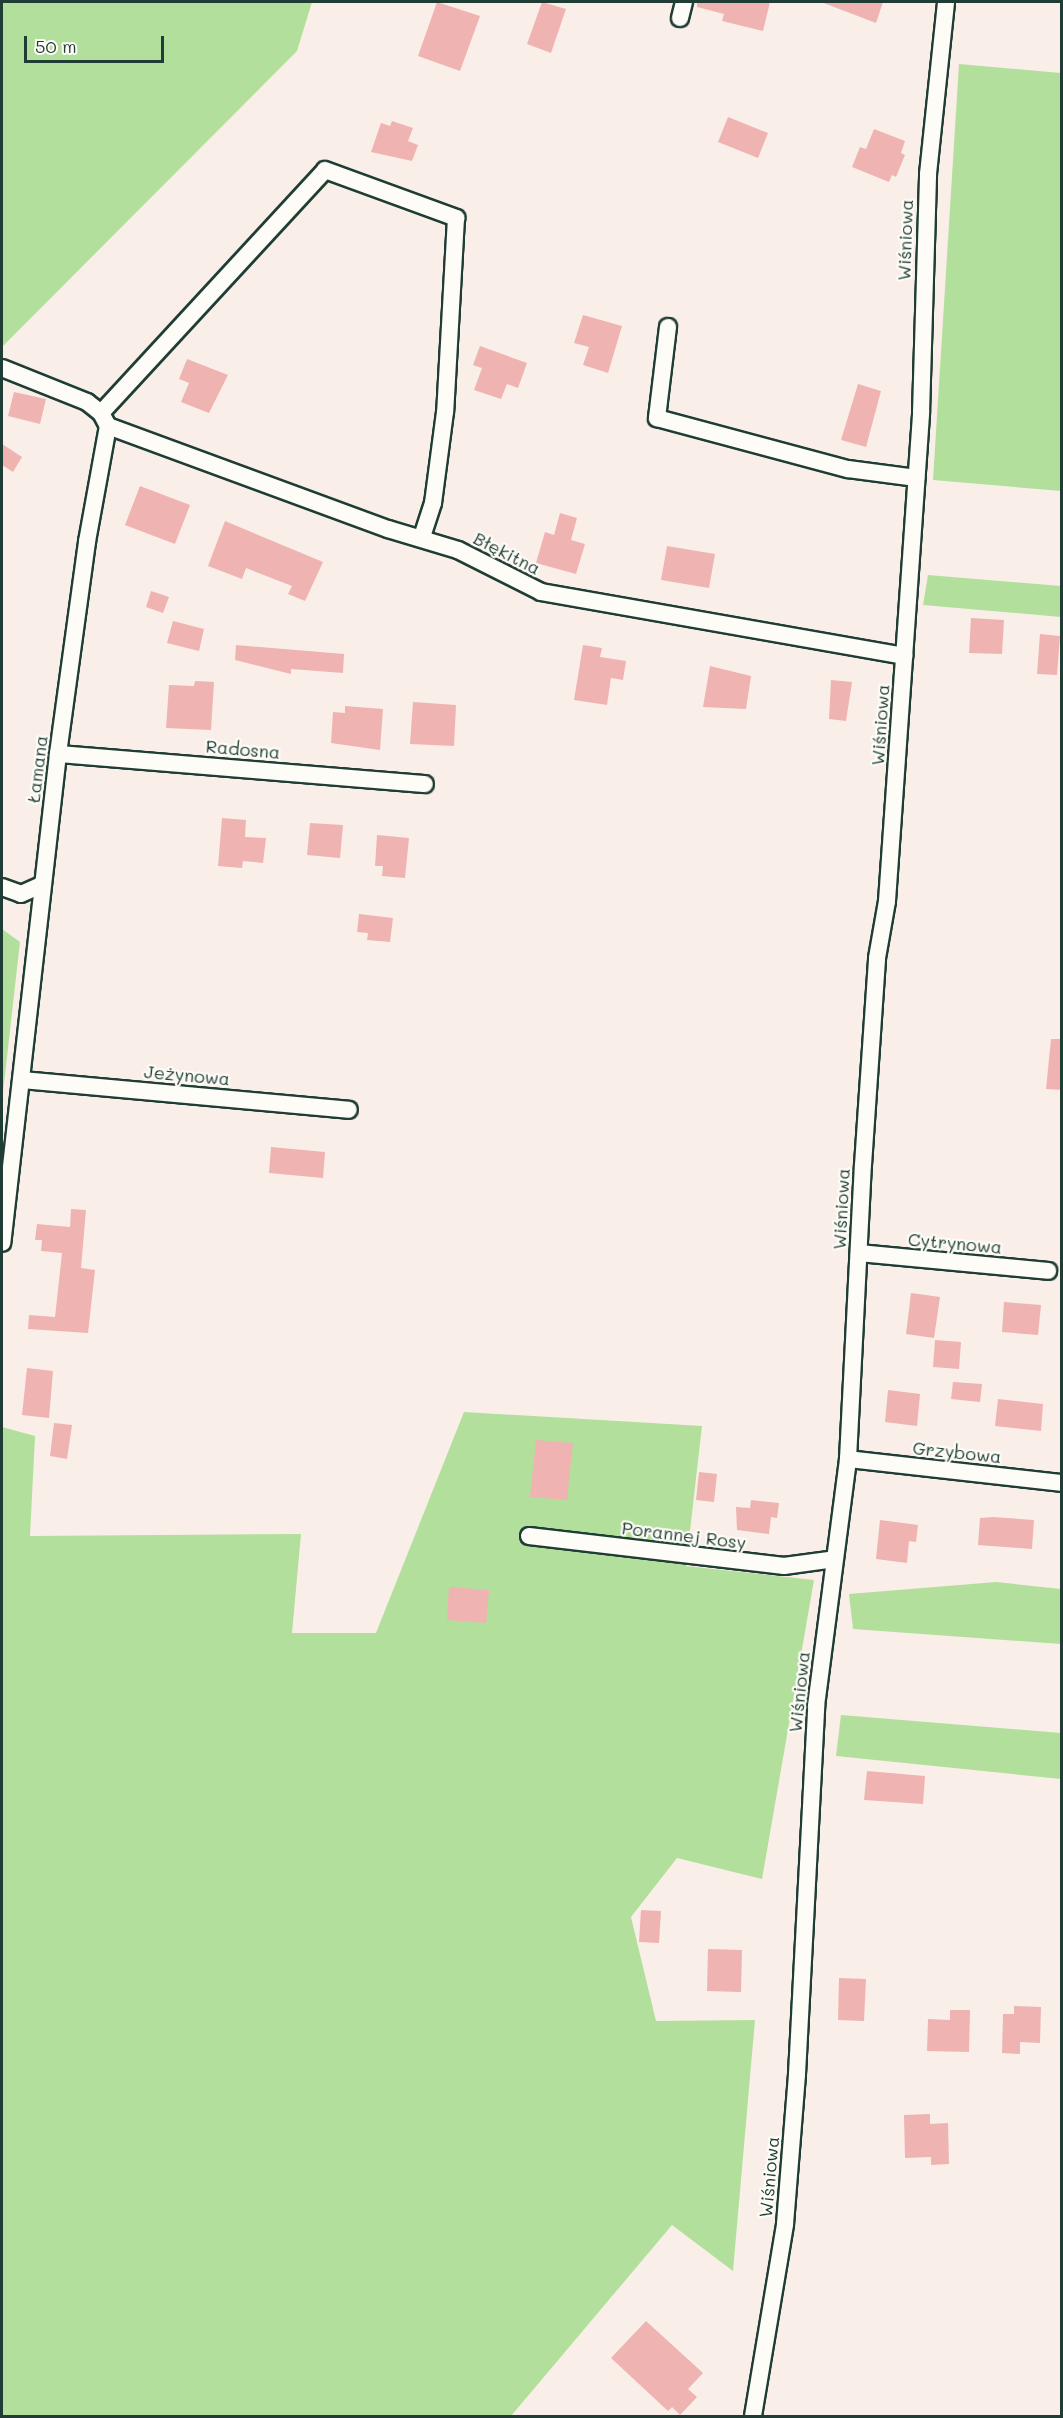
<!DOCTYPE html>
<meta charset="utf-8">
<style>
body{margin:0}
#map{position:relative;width:1063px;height:2418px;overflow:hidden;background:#faeee9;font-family:Mali,sans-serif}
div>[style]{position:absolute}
.green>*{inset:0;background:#b3df9c}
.building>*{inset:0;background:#efb4b1}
.roads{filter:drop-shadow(2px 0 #1f3d34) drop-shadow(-2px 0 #1f3d34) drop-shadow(0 2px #1f3d34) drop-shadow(0 -2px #1f3d34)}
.minor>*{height:16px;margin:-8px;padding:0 8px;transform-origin:8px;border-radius:8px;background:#fdfcf7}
span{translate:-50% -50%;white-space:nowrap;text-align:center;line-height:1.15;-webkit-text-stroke:4.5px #fdfcf7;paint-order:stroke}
.street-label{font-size:18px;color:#1f3d34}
.frame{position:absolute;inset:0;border:3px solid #1f3d34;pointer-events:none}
.scale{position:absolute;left:24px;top:36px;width:140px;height:27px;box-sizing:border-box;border:3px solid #1f3d34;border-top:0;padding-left:8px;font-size:18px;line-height:21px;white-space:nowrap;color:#1f3d34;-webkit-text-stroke:4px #fdfcf7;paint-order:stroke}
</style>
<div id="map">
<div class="green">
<div style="clip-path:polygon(2px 2px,312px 2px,297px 51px,2px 347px)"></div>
<div style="clip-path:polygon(959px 64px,1061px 73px,1061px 491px,933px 480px)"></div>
<div style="clip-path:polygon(928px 575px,1061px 586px,1061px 617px,923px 605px)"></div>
<div style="clip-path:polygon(2px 929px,20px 942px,2px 1101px)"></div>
<div style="clip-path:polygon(464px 1412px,702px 1426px,686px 1566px,814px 1580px,762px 1879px,677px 1858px,631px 1917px,656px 2021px,755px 2020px,733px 2271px,672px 2225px,511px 2416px,2px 2416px,2px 1427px,35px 1436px,30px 1536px,301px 1534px,292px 1633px,376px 1633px)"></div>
<div style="clip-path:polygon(996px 1582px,1061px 1589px,1061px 1644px,853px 1629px,849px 1594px)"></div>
<div style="clip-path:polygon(841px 1715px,1061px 1733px,1061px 1779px,836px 1756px)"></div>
</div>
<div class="building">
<div style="clip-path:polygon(437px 2px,480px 16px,460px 71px,418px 56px)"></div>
<div style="clip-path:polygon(542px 2px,566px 9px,551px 53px,527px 44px)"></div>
<div style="clip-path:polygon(697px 2px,770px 2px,763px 31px,722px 21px,724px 14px,697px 7px)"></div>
<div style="clip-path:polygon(821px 2px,883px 2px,876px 23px)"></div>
<div style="clip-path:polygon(728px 117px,768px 133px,758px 158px,718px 142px)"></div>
<div style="clip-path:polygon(392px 121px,413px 128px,408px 141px,418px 145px,412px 161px,371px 152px,381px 123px,390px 126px)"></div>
<div style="clip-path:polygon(874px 129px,905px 141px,901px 153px,905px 155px,896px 177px,892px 175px,889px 182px,852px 167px,860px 147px,866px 149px)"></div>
<div style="clip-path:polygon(583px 315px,622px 326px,608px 373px,583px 365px,589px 347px,574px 343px)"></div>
<div style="clip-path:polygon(480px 346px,527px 363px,518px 388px,507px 384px,501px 399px,474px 390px,482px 368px,473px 365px)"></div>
<div style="clip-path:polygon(187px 359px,228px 375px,209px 413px,181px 402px,189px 383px,179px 379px)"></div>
<div style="clip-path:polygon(858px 384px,881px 391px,866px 447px,841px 440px)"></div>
<div style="clip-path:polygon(14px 392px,46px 399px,40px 424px,8px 416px)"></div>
<div style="clip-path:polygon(2px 444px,22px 457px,13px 472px,2px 465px)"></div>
<div style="clip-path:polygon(140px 486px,190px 505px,175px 544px,125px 525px)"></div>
<div style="clip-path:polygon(560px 513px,577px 518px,571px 540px,585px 544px,576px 574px,536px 563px,545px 532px,554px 535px)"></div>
<div style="clip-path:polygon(225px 521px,323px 562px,305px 601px,288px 594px,292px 586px,246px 568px,242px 579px,208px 566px)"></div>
<div style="clip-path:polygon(667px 546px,715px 554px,709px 588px,661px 580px)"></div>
<div style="clip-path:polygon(151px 591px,169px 597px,163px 613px,146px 607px)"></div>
<div style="clip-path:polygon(971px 618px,1004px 620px,1002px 654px,969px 653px)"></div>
<div style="clip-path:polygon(173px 621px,204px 629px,199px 651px,167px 643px)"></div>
<div style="clip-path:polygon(1040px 634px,1060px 636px,1057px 675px,1037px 674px)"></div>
<div style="clip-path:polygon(236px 645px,344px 654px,343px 673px,291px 669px,291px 674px,235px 660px)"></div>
<div style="clip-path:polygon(583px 645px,602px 648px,600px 657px,626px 661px,623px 680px,611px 678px,607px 705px,574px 700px)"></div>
<div style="clip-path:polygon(710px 666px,751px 676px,746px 709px,703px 707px)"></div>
<div style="clip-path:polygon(831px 680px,852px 682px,846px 721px,829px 719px)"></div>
<div style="clip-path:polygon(195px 681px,214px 682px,211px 730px,166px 728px,169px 685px,194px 686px)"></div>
<div style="clip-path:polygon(413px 702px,456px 705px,454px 746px,410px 744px)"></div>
<div style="clip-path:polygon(345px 706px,383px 709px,380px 750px,331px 743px,333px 712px,345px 713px)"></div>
<div style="clip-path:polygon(222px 818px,246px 820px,245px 837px,266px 838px,263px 863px,243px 861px,242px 868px,218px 866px)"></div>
<div style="clip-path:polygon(310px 823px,343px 825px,340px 858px,307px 855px)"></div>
<div style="clip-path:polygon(377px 835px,409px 838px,405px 878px,382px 876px,383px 866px,375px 866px)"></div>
<div style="clip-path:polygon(359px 914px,393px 918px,390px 942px,367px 940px,368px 933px,357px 932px)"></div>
<div style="clip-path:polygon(1051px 1039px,1062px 1039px,1062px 1090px,1046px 1089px)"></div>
<div style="clip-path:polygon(271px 1147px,325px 1152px,323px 1178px,269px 1173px)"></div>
<div style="clip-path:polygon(71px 1209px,86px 1210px,81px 1268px,95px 1270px,88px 1333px,28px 1329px,29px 1315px,55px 1317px,62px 1253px,41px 1251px,42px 1240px,35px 1240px,37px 1224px,70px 1227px)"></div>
<div style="clip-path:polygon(911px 1293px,940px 1297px,934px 1338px,906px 1334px)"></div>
<div style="clip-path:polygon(1004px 1302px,1041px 1305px,1038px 1335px,1002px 1332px)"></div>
<div style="clip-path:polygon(935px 1340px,961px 1342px,959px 1369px,933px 1367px)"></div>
<div style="clip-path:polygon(27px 1368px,53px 1371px,49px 1418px,22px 1415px)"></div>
<div style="clip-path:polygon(953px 1382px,982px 1384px,980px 1402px,951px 1399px)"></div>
<div style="clip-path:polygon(888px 1390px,920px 1394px,917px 1426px,885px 1422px)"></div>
<div style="clip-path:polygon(998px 1399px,1043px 1404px,1041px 1431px,995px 1426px)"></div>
<div style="clip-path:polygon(54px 1423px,72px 1425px,67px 1459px,50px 1456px)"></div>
<div style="clip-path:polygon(536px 1440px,573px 1443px,567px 1500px,530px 1497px)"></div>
<div style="clip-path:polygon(699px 1472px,717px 1474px,714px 1502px,696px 1500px)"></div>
<div style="clip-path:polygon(751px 1500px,779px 1503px,777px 1518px,771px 1517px,769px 1534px,737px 1530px,736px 1507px,750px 1508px)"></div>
<div style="clip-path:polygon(993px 1517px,1034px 1520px,1032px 1549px,978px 1545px,980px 1518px)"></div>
<div style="clip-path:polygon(880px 1520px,918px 1525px,916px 1542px,909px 1541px,907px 1563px,876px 1559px)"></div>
<div style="clip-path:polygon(449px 1587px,489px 1590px,486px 1623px,447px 1620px)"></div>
<div style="clip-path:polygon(867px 1771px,925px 1776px,923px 1804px,864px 1800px)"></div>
<div style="clip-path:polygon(641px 1910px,661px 1911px,659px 1943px,639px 1942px)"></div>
<div style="clip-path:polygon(708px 1949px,742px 1950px,741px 1992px,707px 1991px)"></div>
<div style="clip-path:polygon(839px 1978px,866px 1979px,864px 2021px,838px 2020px)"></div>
<div style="clip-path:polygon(1014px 2006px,1041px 2007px,1040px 2043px,1020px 2042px,1020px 2054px,1002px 2053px,1003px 2014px,1014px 2014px)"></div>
<div style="clip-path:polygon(950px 2010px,970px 2010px,969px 2052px,927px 2051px,928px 2019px,950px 2020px)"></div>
<div style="clip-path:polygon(930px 2114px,930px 2124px,948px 2123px,949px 2164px,931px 2165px,931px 2157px,905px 2158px,904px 2115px)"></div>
<div style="clip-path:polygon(646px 2321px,703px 2373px,688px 2389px,697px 2397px,680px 2415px,672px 2407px,668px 2411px,611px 2358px)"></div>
</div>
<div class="roads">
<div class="minor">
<div style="left:680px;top:18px;width:16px;rotate:-76deg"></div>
<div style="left:668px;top:327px;width:92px;rotate:96.9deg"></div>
<div style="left:657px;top:418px;width:198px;rotate:15deg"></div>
<div style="left:848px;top:469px;width:69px;rotate:7.5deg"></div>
<div style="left:2px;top:368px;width:92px;rotate:21.8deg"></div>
<div style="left:87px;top:402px;width:18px;rotate:38deg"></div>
<div style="left:101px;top:413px;width:15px;rotate:62deg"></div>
<div style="left:108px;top:426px;width:118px;rotate:100.3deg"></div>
<div style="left:87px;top:542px;width:214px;rotate:97.8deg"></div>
<div style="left:58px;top:754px;width:492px;rotate:96.5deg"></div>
<div style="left:101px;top:413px;width:330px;rotate:-47.3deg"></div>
<div style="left:325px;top:170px;width:140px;rotate:20.1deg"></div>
<div style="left:456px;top:218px;width:194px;rotate:93.2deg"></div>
<div style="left:445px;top:412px;width:92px;rotate:97.5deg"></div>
<div style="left:433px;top:503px;width:36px;rotate:108deg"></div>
<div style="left:108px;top:426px;width:298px;rotate:20.2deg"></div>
<div style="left:388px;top:529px;width:73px;rotate:16.7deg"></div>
<div style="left:458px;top:550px;width:93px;rotate:26.8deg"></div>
<div style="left:541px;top:592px;width:369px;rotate:10deg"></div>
<div style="left:58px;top:754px;width:368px;rotate:4.7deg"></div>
<div style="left:2px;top:887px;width:20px;rotate:20deg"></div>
<div style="left:21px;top:894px;width:24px;rotate:-24deg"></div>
<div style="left:22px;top:1080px;width:328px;rotate:5.2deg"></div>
<div style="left:859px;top:1253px;width:190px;rotate:5.4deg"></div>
<div style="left:848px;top:1459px;width:215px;rotate:6.4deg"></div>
<div style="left:529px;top:1536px;width:257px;rotate:6.7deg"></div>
<div style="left:784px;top:1566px;width:51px;rotate:-7.8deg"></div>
<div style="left:753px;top:2416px;width:195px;rotate:-80.5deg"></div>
<div style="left:785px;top:2224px;width:150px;rotate:-85.4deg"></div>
<div style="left:797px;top:2074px;width:368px;rotate:-87deg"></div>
<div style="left:816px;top:1706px;width:249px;rotate:-82.6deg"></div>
<div style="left:848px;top:1459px;width:294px;rotate:-87.1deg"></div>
<div style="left:863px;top:1165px;width:207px;rotate:-86.1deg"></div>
<div style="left:877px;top:958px;width:58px;rotate:-80deg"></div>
<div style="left:887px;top:901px;width:489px;rotate:-86deg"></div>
<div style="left:921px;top:413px;width:239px;rotate:-88.3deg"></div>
<div style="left:928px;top:174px;width:173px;rotate:-84deg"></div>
</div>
</div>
<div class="street-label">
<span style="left:905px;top:240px;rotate:-88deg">Wiśniowa</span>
<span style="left:507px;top:553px;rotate:27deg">Błękitna</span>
<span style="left:880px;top:725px;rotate:-86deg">Wiśniowa</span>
<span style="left:243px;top:749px;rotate:5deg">Radosna</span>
<span style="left:37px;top:769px;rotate:-83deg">Łamana</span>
<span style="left:187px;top:1075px;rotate:5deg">Jeżynowa</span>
<span style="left:841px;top:1209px;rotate:-87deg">Wiśniowa</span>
<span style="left:955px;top:1243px;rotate:5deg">Cytrynowa</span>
<span style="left:957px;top:1452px;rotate:6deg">Grzybowa</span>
<span style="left:684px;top:1535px;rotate:7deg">Porannej Rosy</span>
<span style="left:799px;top:1692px;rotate:-84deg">Wiśniowa</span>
<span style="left:769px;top:2177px;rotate:-85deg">Wiśniowa</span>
</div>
<div class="frame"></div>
<div class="scale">50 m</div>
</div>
